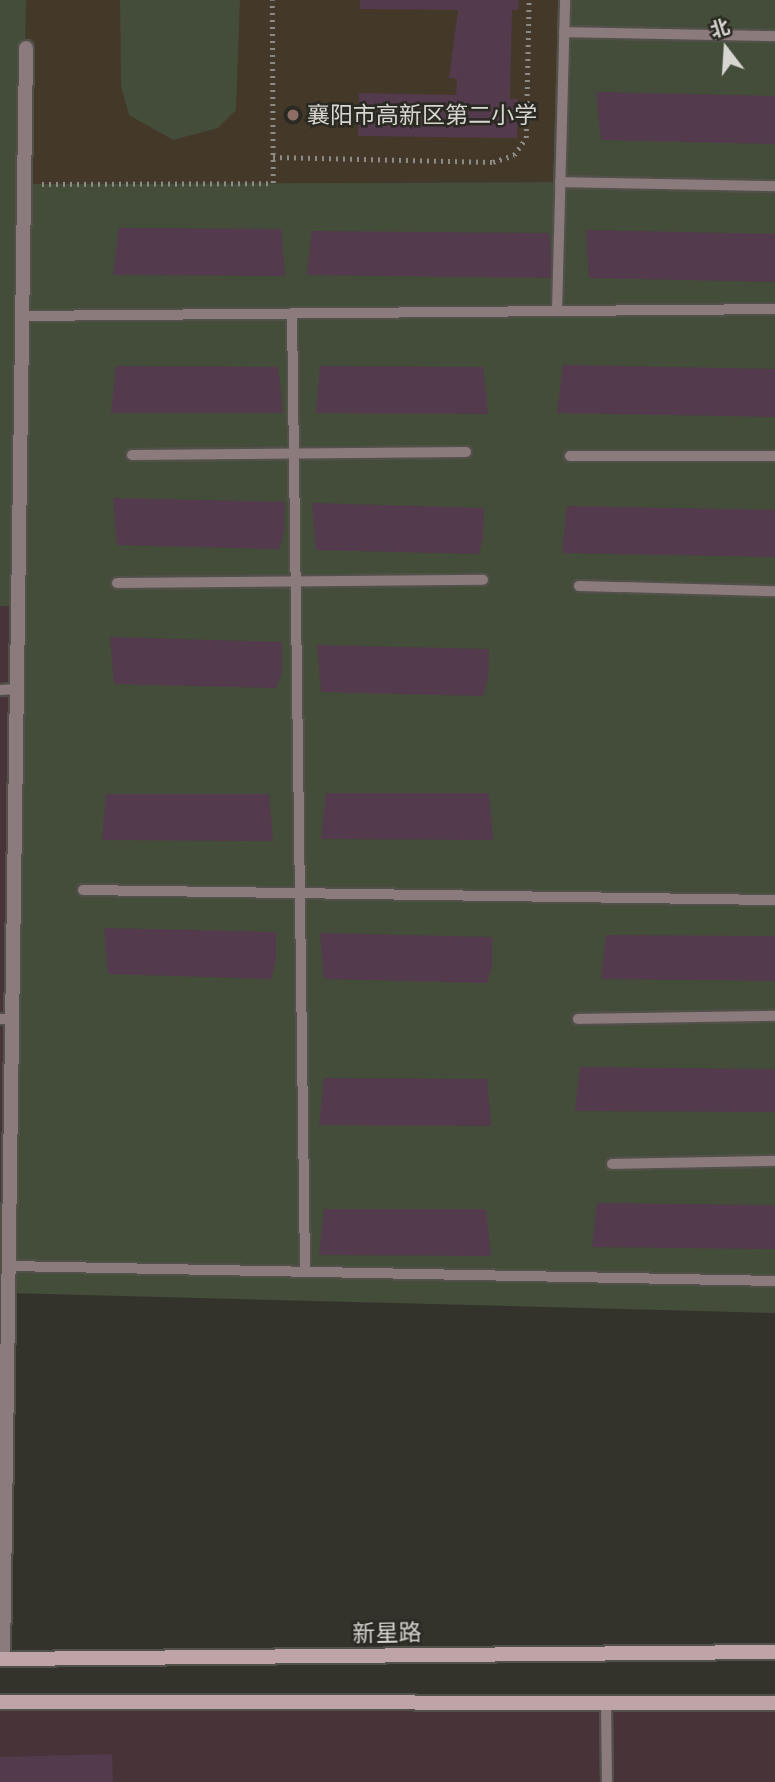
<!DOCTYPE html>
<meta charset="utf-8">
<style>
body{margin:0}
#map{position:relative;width:775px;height:1782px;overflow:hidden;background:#34332b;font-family:Rubik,"Noto Sans SC",sans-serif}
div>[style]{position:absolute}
.industrial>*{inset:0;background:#483438}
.education>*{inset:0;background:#443829}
.green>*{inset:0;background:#444c3a}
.building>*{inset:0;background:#533a4c}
.path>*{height:4.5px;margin-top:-2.25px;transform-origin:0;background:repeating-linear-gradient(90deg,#8c8b85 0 2px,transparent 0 7px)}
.roads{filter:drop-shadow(2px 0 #515049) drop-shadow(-2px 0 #515049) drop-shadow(0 2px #515049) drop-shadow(0 -2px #515049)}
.service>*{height:10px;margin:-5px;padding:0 5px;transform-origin:5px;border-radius:5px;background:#8c7b7c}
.minor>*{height:14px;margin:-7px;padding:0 7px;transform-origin:7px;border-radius:7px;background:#8c7b7c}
.secondary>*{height:14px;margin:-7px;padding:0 7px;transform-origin:7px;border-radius:7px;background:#bea4a6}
.dots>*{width:19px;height:19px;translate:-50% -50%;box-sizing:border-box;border:4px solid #2a2922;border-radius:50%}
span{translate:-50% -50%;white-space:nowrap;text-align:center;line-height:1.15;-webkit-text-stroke:5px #2a2922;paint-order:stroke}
.poi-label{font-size:23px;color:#d7d6d1}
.left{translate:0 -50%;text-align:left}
.street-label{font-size:23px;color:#d7d6d1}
.north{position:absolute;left:691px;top:14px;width:70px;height:70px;-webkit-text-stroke:5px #2a2922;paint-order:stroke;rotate:343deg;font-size:19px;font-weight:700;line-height:28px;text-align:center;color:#d7d6d1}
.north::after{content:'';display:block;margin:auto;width:24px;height:32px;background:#d7d6d1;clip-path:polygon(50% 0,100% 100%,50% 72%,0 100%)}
</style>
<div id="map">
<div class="industrial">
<div style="clip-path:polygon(0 606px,18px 606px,0 1659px)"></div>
<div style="clip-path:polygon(0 1702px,775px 1703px,775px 1782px,0 1782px)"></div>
</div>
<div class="education">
<div style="clip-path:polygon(26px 0,565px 0,560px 182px,24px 184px)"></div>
</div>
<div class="green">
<div style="clip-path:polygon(0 0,26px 0,24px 184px,560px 182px,565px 0,775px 0,775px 1313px,8px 1293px,17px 606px,0 606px)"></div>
<div style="clip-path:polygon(120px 0,240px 0,236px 110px,218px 128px,173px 140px,129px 115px,121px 86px)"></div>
</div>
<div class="building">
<div style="clip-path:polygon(360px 0,519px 0,518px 10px,512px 10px,510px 99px,518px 99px,517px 138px,358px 136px,359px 93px,456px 95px,457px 79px,449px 78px,458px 10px,360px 9px)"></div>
<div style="clip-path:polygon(596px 92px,775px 96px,775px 144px,601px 140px)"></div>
<div style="clip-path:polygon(119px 228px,281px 229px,285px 276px,113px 275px)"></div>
<div style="clip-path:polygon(586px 230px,775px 234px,775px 282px,589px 278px)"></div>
<div style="clip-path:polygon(312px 231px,549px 233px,553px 278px,307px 275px)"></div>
<div style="clip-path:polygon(563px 365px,775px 369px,775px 417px,557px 413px)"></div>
<div style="clip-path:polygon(116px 366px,278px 367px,283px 413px,111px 413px)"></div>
<div style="clip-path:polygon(320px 366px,483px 367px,488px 414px,316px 413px)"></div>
<div style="clip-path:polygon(113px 498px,285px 502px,284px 531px,279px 549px,117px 545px)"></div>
<div style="clip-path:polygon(312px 503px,484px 508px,483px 536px,479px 554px,316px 550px)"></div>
<div style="clip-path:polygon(567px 506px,775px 510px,775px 557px,562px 553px)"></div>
<div style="clip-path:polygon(110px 637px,282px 642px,282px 671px,276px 688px,114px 684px)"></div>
<div style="clip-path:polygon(317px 645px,489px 649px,488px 678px,483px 696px,321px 692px)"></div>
<div style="clip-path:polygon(326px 793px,489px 793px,493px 840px,321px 839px)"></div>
<div style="clip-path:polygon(106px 794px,269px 794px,273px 841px,102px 840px)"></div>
<div style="clip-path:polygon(104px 928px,276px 932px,276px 961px,271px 979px,108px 974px)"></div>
<div style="clip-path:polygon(320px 933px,492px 937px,492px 966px,487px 983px,324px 979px)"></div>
<div style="clip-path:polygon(606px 935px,775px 936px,775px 981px,601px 979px)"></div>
<div style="clip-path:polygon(580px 1067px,775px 1069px,775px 1112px,575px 1111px)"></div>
<div style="clip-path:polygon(324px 1078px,487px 1079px,491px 1126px,319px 1125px)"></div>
<div style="clip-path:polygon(597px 1203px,775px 1205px,775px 1249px,592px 1247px)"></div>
<div style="clip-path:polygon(324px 1209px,486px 1209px,491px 1256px,319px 1255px)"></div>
<div style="clip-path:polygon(112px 1754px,113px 1782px,0 1782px,0 1757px)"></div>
</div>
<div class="path">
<div style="left:273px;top:157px;width:220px;rotate:1.3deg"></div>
<div style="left:493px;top:162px;width:22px;rotate:-18deg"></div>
<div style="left:514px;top:155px;width:21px;rotate:-55deg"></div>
<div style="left:526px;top:138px;width:138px;rotate:-88.8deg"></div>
<div style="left:42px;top:184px;width:231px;rotate:-0.2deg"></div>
<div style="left:273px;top:183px;width:183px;rotate:-90.3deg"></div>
</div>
<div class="roads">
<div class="service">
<div style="left:564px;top:32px;width:211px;rotate:1.1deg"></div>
<div style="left:560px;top:182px;width:215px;rotate:1.1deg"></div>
<div style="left:557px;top:311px;width:311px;rotate:-88.5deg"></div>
<div style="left:292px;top:313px;width:959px;rotate:89.22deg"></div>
<div style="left:22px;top:316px;width:753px;rotate:-0.53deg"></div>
<div style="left:132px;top:455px;width:334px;rotate:-0.5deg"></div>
<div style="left:570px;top:456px;width:205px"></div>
<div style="left:117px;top:583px;width:366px;rotate:-0.5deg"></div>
<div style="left:579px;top:586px;width:196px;rotate:1.5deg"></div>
<div style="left:0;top:690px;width:17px;rotate:-3deg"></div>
<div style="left:83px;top:890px;width:692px;rotate:0.83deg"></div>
<div style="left:0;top:1019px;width:12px"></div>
<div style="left:578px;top:1019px;width:197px;rotate:-0.9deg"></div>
<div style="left:612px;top:1164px;width:163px;rotate:-1.1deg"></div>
<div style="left:9px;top:1266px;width:766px;rotate:1.12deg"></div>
<div style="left:606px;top:1703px;width:79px;rotate:89.3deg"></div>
</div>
<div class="minor">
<div style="left:3px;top:1659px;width:1611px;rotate:-89.18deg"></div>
</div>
<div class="secondary">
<div style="left:0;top:1659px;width:775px;rotate:-0.52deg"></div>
<div style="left:0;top:1702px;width:775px;rotate:0.07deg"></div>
</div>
</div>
<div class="dots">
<div style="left:293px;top:115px;background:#8d6e63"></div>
</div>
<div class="poi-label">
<span class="left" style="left:307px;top:115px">襄阳市高新区第二小学</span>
</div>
<div class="street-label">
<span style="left:387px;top:1633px;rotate:-1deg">新星路</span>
</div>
<div class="north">北</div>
</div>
